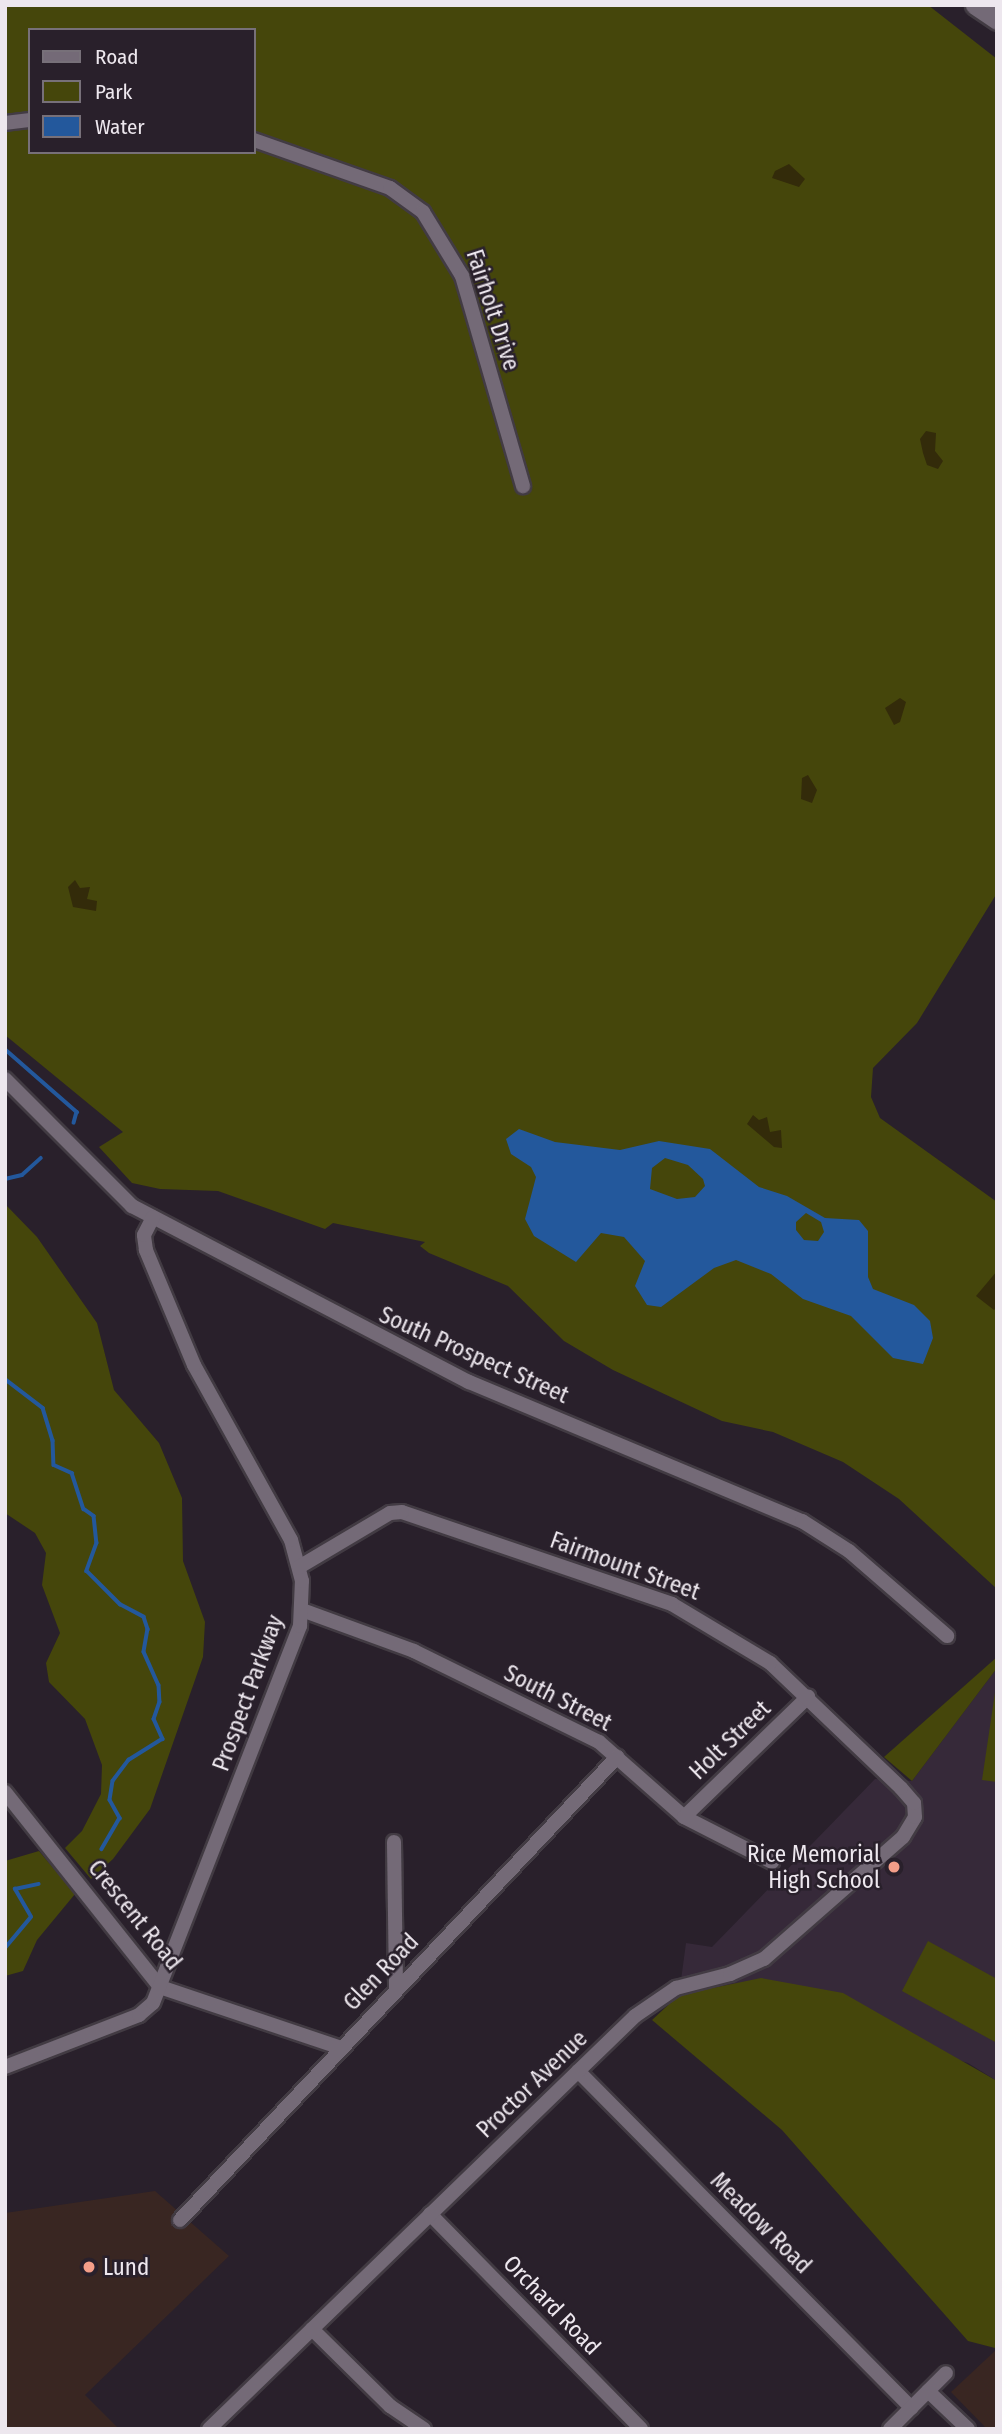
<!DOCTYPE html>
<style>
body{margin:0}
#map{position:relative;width:1002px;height:2434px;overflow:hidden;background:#29202b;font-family:"Fira Sans Condensed",sans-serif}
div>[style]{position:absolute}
.commercial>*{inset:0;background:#392622}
.built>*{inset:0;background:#362939}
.green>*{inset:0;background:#45460b}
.sand>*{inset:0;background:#332b0a}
.water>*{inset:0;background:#23589c}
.stream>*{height:3.5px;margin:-1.75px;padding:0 1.75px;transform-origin:1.75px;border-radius:1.75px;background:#23589c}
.roads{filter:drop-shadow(2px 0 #423b43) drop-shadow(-2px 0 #423b43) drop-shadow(0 2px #423b43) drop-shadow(0 -2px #423b43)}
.street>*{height:14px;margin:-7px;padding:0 7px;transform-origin:7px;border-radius:7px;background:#746a77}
.secondary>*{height:19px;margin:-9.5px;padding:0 9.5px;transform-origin:9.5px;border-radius:9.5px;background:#746a77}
.dots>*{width:19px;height:19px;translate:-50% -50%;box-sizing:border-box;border:4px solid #29202b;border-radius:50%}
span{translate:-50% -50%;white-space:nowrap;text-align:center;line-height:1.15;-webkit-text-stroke:5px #29202b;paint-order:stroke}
.street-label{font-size:23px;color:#ede7ee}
.poi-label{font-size:23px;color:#ede7ee}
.right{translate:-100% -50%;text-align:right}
.left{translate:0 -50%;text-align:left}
.frame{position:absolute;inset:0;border:7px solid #ede7ee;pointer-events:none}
.legend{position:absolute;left:28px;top:28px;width:228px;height:126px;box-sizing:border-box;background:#29202b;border:2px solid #777079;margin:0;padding:9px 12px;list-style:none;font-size:21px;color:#ede7ee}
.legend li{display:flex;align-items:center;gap:14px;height:35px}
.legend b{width:35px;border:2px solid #777079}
</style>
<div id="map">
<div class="commercial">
<div style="clip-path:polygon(155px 2191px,229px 2256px,85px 2395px,119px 2429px,5px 2429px,5px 2213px)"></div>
<div style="clip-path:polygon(997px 2349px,997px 2429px,987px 2429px,951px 2392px)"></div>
</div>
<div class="built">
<div style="clip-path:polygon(997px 1668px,997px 2081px,968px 2063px,715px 1989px,679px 1995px,686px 1943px,712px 1947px,875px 1779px,912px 1781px)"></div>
</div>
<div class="green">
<div style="clip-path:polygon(evenodd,5px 5px,928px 5px,997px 59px,997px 893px,917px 1023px,873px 1068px,871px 1097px,880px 1118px,997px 1202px,997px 1589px,899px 1499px,843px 1462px,773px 1432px,722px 1421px,613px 1370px,564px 1341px,508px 1286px,429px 1253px,420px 1246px,425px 1242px,333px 1223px,325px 1229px,218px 1191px,160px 1189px,132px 1183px,99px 1147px,123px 1132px,5px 1035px,5px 5px,30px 30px,254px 30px,254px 152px,30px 152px,30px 30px)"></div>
<div style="clip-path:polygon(5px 1204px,37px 1237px,97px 1323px,114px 1390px,159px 1443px,182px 1498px,183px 1561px,205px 1622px,203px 1657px,150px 1809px,113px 1859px,91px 1879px,65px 1848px,82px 1831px,101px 1794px,102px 1765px,85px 1719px,49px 1682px,46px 1663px,60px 1633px,42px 1585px,46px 1553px,35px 1533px,5px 1513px)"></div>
<div style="clip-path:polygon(997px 1657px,997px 1668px,912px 1781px,884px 1757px)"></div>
<div style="clip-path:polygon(997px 1679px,997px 1782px,982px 1780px)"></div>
<div style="clip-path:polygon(39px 1851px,75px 1894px,37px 1940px,23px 1971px,5px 1976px,5px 1861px)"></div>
<div style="clip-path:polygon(928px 1941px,997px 1979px,997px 2043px,902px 1991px)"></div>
<div style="clip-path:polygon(761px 1978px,843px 1993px,997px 2081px,995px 2348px,968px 2341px,782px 2130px,652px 2020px,679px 1995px)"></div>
</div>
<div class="sand">
<div style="clip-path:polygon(789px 164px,805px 179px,799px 187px,772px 178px,775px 171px)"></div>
<div style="clip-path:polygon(926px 431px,936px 433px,935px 451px,943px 461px,938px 469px,927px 465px,923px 453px,920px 439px)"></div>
<div style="clip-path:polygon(900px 698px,906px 702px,900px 722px,894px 725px,885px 708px)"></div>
<div style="clip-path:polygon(808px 775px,817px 790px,812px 803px,801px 799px,802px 778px)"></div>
<div style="clip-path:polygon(75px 880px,80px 888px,90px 887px,87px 899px,97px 901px,96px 911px,73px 907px,68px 887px)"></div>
<div style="clip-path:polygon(753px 1115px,759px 1120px,767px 1117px,770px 1132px,781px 1130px,782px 1148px,774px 1147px,747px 1124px)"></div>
<div style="clip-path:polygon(997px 1271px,997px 1307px,994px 1310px,976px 1296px)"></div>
</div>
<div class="water">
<div style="clip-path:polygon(evenodd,519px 1129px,555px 1142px,620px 1150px,659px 1141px,710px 1149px,759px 1187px,787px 1196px,825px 1218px,859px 1220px,868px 1231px,868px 1277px,873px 1289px,914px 1305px,930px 1321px,933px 1338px,923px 1364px,893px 1358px,851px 1316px,803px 1299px,771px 1274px,736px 1260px,714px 1268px,661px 1307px,647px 1305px,635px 1286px,645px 1261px,624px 1237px,601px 1233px,576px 1262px,534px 1236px,525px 1219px,536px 1177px,531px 1167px,511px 1154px,506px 1139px,519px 1129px,665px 1158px,688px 1165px,703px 1179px,705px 1186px,695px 1197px,677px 1199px,650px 1189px,652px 1168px,665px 1158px,519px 1129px,806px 1213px,821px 1222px,824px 1232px,818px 1241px,804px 1240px,796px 1230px,796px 1222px,806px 1213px)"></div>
</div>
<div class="stream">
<div style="left:5px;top:1049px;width:96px;rotate:41.2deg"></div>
<div style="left:77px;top:1112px;width:11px;rotate:105deg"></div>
<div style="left:5px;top:1179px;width:17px;rotate:-13deg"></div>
<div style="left:22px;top:1175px;width:25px;rotate:-42deg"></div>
<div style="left:5px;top:1379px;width:48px;rotate:37.3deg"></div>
<div style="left:43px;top:1408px;width:34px;rotate:73deg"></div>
<div style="left:53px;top:1440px;width:25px;rotate:88deg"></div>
<div style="left:54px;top:1465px;width:20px;rotate:24deg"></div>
<div style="left:72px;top:1473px;width:38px;rotate:72deg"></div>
<div style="left:84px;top:1509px;width:12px;rotate:35deg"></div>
<div style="left:94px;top:1516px;width:27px;rotate:84deg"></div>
<div style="left:97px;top:1543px;width:30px;rotate:110deg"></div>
<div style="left:87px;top:1571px;width:47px;rotate:45deg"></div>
<div style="left:120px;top:1604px;width:27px;rotate:28deg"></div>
<div style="left:144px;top:1617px;width:13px;rotate:72deg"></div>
<div style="left:148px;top:1629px;width:23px;rotate:100deg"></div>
<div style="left:144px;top:1652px;width:36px;rotate:66deg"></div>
<div style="left:159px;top:1685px;width:17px;rotate:87deg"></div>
<div style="left:160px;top:1702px;width:18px;rotate:109deg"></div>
<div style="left:154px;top:1719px;width:22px;rotate:66deg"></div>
<div style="left:163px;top:1739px;width:40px;rotate:148deg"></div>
<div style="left:129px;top:1760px;width:26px;rotate:127deg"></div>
<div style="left:113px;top:1781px;width:19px;rotate:99deg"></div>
<div style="left:110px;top:1800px;width:21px;rotate:61deg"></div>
<div style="left:120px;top:1818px;width:36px;rotate:120deg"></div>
<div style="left:5px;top:1948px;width:40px;rotate:-50deg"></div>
<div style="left:31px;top:1917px;width:32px;rotate:-120deg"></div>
<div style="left:15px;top:1889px;width:24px;rotate:-12deg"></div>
</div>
<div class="roads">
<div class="street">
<div style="left:5px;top:123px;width:25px;rotate:-7deg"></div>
<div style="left:254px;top:140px;width:144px;rotate:19.4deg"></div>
<div style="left:390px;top:188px;width:41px;rotate:36deg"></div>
<div style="left:423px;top:212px;width:75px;rotate:58.6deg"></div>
<div style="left:462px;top:276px;width:219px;rotate:73.8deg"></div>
<div style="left:5px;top:1079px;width:180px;rotate:45deg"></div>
<div style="left:132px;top:1206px;width:380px;rotate:27.6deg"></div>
<div style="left:469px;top:1382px;width:361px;rotate:22.7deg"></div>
<div style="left:802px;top:1521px;width:56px;rotate:32.6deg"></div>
<div style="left:849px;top:1551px;width:130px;rotate:40.9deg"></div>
<div style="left:302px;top:1610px;width:119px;rotate:20.1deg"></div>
<div style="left:414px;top:1651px;width:206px;rotate:26.2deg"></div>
<div style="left:599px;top:1742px;width:113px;rotate:41.4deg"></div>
<div style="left:684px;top:1817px;width:99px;rotate:27.1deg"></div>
<div style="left:5px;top:1792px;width:249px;rotate:51.5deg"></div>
<div style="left:160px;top:1987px;width:191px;rotate:18.6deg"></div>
<div style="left:684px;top:1817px;width:173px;rotate:-44.1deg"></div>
<div style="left:394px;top:1842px;width:148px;rotate:89.2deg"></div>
<div style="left:5px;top:2067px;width:144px;rotate:-21.2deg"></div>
<div style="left:139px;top:2015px;width:18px;rotate:-41deg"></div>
<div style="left:153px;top:2003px;width:405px;rotate:-68.7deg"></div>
<div style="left:300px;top:1626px;width:45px;rotate:-87.5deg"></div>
<div style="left:302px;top:1581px;width:42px;rotate:-105deg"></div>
<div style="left:291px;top:1540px;width:200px;rotate:-119deg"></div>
<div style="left:194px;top:1365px;width:125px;rotate:-112.7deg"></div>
<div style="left:146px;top:1250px;width:15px;rotate:-98deg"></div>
<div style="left:144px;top:1235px;width:20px;rotate:-63deg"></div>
<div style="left:578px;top:2071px;width:474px;rotate:45.3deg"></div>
<div style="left:430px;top:2214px;width:301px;rotate:45.5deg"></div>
<div style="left:180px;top:2220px;width:637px;rotate:-46.65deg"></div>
<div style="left:312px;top:2329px;width:110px;rotate:44.6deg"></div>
<div style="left:390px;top:2406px;width:41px;rotate:34.1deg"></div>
<div style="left:928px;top:2391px;width:55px;rotate:43.5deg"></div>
<div style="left:209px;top:2429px;width:593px;rotate:-44.11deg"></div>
<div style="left:635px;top:2016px;width:50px;rotate:-34.3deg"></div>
<div style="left:676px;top:1988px;width:56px;rotate:-14.5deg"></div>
<div style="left:730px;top:1974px;width:37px;rotate:-24deg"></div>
<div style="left:764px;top:1959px;width:185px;rotate:-41.3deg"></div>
<div style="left:903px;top:1837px;width:23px;rotate:-59deg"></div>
<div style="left:915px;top:1817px;width:14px;rotate:-94deg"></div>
<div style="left:914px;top:1803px;width:20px;rotate:-131deg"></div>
<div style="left:901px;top:1788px;width:181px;rotate:-136.3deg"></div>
<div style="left:770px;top:1663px;width:114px;rotate:-149deg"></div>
<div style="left:672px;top:1604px;width:285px;rotate:-161.2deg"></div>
<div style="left:402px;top:1512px;width:12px;rotate:175deg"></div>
<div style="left:390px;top:1513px;width:106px;rotate:149.3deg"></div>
<div style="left:890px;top:2429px;width:79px;rotate:-45deg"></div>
</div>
<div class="secondary">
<div style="left:975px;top:5px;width:27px;rotate:34deg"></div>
</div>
</div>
<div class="dots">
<div style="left:894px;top:1867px;background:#f49e89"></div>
<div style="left:89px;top:2267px;background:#f49e89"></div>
</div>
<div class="street-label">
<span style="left:493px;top:310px;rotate:72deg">Fairholt Drive</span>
<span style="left:474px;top:1355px;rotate:24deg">South Prospect Street</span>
<span style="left:625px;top:1566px;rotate:20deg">Fairmount Street</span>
<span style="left:248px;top:1693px;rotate:-70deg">Prospect Parkway</span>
<span style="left:558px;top:1698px;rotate:27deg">South Street</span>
<span style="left:730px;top:1740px;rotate:-44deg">Holt Street</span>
<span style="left:135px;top:1915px;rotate:51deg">Crescent Road</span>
<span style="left:381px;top:1972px;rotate:-46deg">Glen Road</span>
<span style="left:532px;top:2084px;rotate:-44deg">Proctor Avenue</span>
<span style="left:761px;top:2223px;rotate:45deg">Meadow Road</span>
<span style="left:552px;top:2305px;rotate:46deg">Orchard Road</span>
</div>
<div class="poi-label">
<span class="right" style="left:880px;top:1867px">Rice Memorial<br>High School</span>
<span class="left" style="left:103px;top:2267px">Lund</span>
</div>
<div class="frame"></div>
<ul class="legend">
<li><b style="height:9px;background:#746a77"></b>Road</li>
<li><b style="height:19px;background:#45460b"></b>Park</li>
<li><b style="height:19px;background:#23589c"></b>Water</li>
</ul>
</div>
